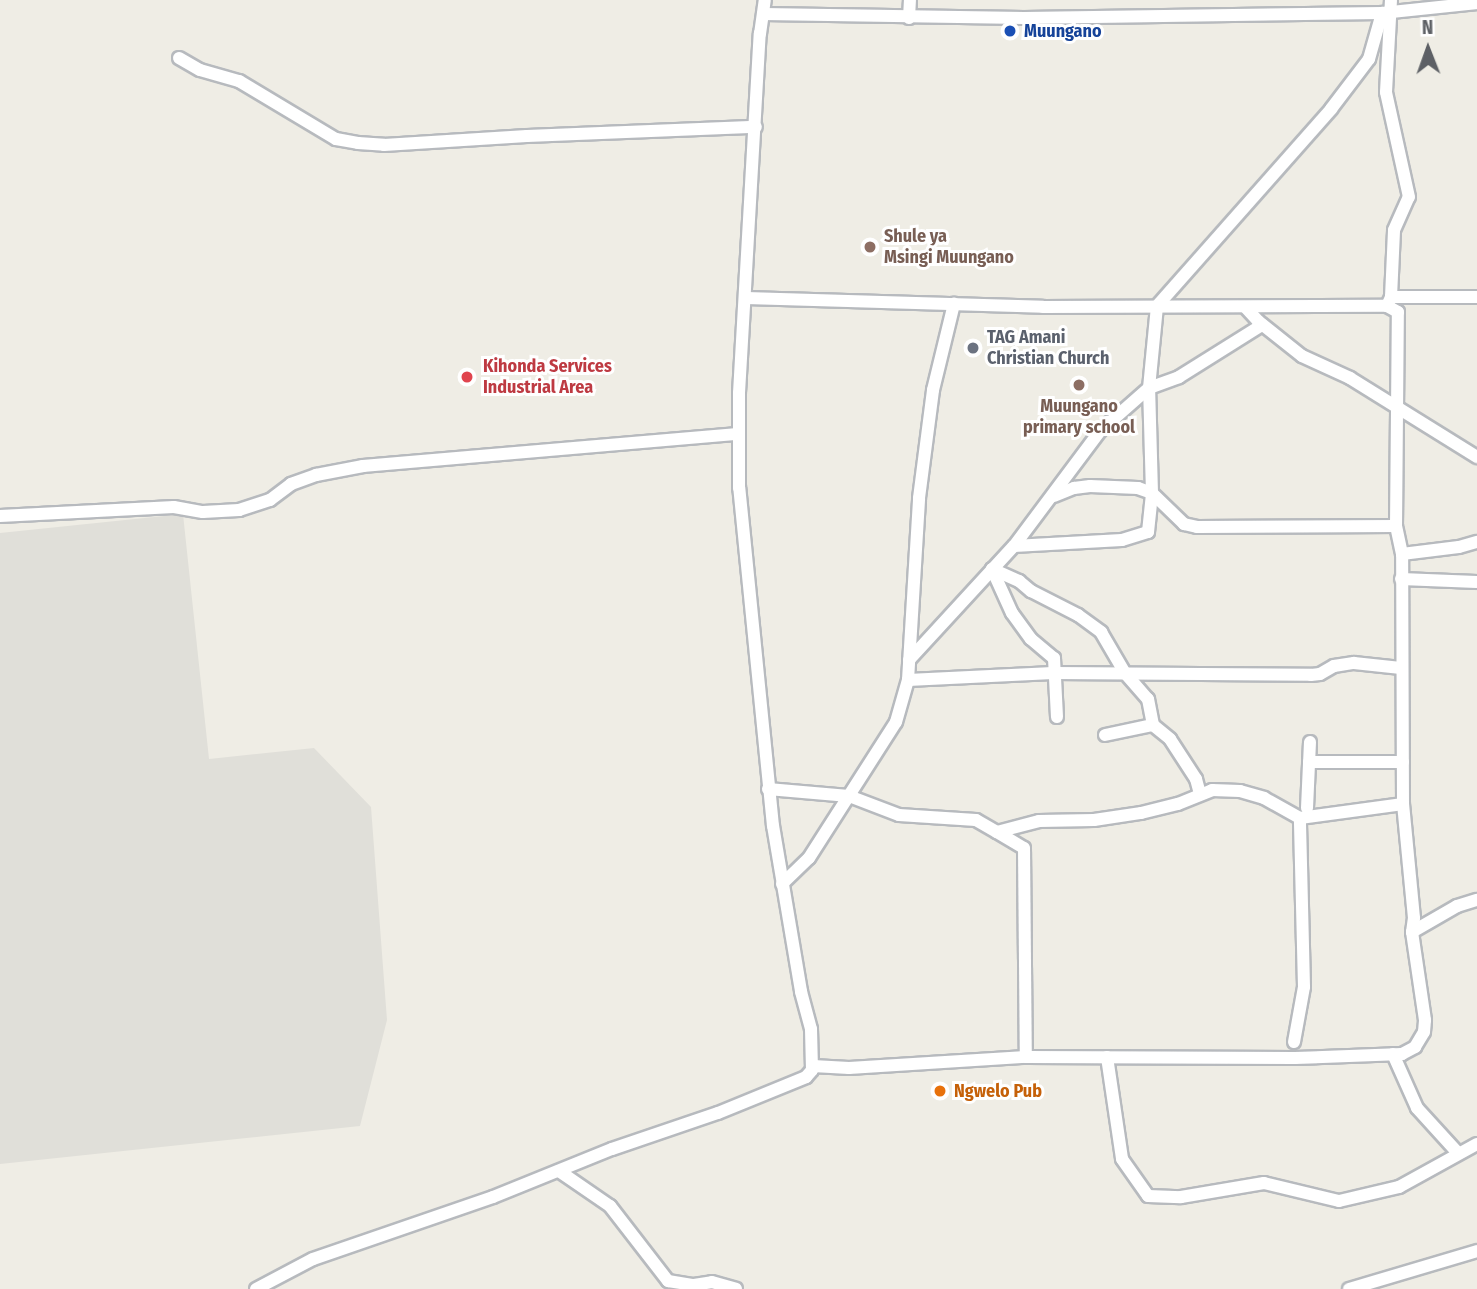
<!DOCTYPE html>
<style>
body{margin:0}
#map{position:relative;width:1477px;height:1289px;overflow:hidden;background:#efede5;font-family:"Fira Sans Condensed",sans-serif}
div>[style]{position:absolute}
.industrial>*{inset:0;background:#e0dfd9}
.roads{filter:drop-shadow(2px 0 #b7babe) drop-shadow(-2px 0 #b7babe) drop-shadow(0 2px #b7babe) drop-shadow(0 -2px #b7babe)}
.minor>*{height:12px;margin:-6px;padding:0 6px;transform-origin:6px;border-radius:6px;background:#fff}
.dots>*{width:19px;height:19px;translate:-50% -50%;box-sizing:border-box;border:4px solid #fff;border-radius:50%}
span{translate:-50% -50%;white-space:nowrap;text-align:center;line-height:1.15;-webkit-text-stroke:6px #fff;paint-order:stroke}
.transit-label{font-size:18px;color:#164399;font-weight:700}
.left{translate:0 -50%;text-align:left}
.education-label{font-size:18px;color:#785e54;font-weight:700}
.worship-label{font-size:18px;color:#5b616d;font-weight:700}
.health-label{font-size:18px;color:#be3a42;font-weight:700}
.food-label{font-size:18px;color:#c56008;font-weight:700}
.north{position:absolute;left:1393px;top:14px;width:70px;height:70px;-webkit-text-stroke:5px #fff;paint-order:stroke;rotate:359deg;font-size:19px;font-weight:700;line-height:28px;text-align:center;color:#5d6065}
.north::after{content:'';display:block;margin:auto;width:24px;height:32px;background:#5d6065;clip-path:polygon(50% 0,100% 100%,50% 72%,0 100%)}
</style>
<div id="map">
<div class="industrial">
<div style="clip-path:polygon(183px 514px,209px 759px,314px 748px,371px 807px,387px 1020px,360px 1126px,0 1164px,0 533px)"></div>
</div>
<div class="roads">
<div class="minor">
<div style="left:763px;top:14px;width:261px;rotate:0.9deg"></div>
<div style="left:1024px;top:18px;width:358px;rotate:-0.8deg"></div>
<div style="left:1382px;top:13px;width:96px;rotate:-6deg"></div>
<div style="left:909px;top:18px;width:18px;rotate:-87deg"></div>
<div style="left:179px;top:58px;width:24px;rotate:30deg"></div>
<div style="left:200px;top:70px;width:41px;rotate:15.8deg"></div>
<div style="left:239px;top:81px;width:113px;rotate:30.9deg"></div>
<div style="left:336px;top:139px;width:22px;rotate:10deg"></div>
<div style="left:358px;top:143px;width:26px;rotate:4deg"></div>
<div style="left:384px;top:145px;width:143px;rotate:-3.6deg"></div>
<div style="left:527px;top:136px;width:229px;rotate:-2.3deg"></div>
<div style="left:1391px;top:297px;width:86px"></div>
<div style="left:746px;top:298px;width:297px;rotate:1.7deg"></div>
<div style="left:1043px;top:307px;width:344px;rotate:-0.2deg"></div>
<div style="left:1246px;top:308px;width:18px;rotate:47deg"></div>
<div style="left:1258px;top:321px;width:56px;rotate:38.5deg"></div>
<div style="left:1302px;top:356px;width:53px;rotate:24.6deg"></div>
<div style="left:1350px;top:378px;width:150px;rotate:31.9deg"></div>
<div style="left:1054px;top:496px;width:22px;rotate:-22deg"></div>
<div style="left:1074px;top:488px;width:16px;rotate:-7deg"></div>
<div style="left:1090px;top:486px;width:48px;rotate:2.4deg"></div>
<div style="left:1138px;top:488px;width:15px;rotate:20deg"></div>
<div style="left:1152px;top:493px;width:45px;rotate:44.1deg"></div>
<div style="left:1184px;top:524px;width:13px;rotate:13deg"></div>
<div style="left:1197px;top:527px;width:199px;rotate:-0.3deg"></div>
<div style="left:0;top:516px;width:174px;rotate:-3deg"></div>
<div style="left:174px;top:507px;width:29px;rotate:10deg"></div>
<div style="left:203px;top:512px;width:36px;rotate:-3deg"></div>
<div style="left:239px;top:510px;width:33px;rotate:-18deg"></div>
<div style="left:270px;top:500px;width:26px;rotate:-37deg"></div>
<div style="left:291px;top:484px;width:27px;rotate:-20deg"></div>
<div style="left:316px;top:475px;width:48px;rotate:-10.8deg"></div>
<div style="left:363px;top:466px;width:376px;rotate:-4.9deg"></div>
<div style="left:1014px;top:546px;width:108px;rotate:-3.2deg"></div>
<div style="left:1122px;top:540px;width:27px;rotate:-17deg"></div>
<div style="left:1148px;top:532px;width:39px;rotate:-84deg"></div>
<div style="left:1152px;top:493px;width:105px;rotate:-91.6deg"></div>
<div style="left:1149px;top:388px;width:82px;rotate:-84.4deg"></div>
<div style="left:1157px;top:306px;width:263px;rotate:-48.5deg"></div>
<div style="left:1331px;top:109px;width:63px;rotate:-52.8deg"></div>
<div style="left:1369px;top:59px;width:48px;rotate:-74.2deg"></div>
<div style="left:1402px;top:554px;width:57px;rotate:-7deg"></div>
<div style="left:1459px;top:547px;width:19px;rotate:-16deg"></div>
<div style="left:992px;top:569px;width:30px;rotate:24deg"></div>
<div style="left:1019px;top:581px;width:16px;rotate:40deg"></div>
<div style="left:1031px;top:591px;width:53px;rotate:27.1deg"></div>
<div style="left:1078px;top:615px;width:29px;rotate:36deg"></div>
<div style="left:1101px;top:632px;width:48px;rotate:59.7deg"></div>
<div style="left:1125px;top:673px;width:35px;rotate:49deg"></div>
<div style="left:1148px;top:699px;width:26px;rotate:79deg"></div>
<div style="left:1153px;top:725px;width:22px;rotate:39deg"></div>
<div style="left:1170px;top:739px;width:48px;rotate:57deg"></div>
<div style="left:1196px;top:779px;width:16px;rotate:75deg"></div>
<div style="left:992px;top:569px;width:48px;rotate:65.6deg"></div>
<div style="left:1012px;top:613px;width:32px;rotate:54deg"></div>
<div style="left:1031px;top:639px;width:30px;rotate:40deg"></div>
<div style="left:1054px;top:658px;width:59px;rotate:87.1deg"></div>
<div style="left:1401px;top:579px;width:76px;rotate:2.3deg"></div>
<div style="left:909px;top:660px;width:155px;rotate:-47.4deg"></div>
<div style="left:1014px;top:546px;width:144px;rotate:-53.2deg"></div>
<div style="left:1100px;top:431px;width:65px;rotate:-41.3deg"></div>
<div style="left:1149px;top:388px;width:32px;rotate:-20deg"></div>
<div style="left:1179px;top:377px;width:98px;rotate:-32.1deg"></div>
<div style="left:908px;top:680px;width:145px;rotate:-2.8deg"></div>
<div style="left:1053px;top:673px;width:258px;rotate:0.4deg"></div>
<div style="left:1311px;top:675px;width:9px;rotate:-6deg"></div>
<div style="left:1320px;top:674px;width:16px;rotate:-30deg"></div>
<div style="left:1334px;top:666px;width:20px;rotate:-9deg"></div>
<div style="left:1354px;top:663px;width:47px;rotate:6.1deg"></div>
<div style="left:1105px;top:735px;width:49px;rotate:-11.8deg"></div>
<div style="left:1309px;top:762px;width:94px"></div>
<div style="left:768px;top:789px;width:81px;rotate:4.9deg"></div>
<div style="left:849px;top:796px;width:53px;rotate:20.8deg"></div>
<div style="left:899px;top:815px;width:77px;rotate:3.7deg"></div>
<div style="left:976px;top:820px;width:24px;rotate:30deg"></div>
<div style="left:997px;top:832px;width:43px;rotate:-14.7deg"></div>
<div style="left:1039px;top:821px;width:55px;rotate:-1deg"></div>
<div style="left:1094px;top:820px;width:48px;rotate:-8.5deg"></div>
<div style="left:1141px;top:813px;width:38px;rotate:-14deg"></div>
<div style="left:1178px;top:804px;width:37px;rotate:-22deg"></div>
<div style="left:1212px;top:790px;width:28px;rotate:2deg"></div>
<div style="left:1240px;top:791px;width:25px;rotate:16deg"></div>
<div style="left:1264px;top:798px;width:41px;rotate:29.1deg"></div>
<div style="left:1300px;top:818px;width:104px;rotate:-7.7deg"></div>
<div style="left:1307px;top:808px;width:66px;rotate:-87.4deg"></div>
<div style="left:997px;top:832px;width:31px;rotate:31deg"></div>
<div style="left:1024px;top:848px;width:209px;rotate:89.5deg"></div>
<div style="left:782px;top:884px;width:37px;rotate:-44deg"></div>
<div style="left:809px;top:858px;width:161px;rotate:-57.4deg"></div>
<div style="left:896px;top:722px;width:44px;rotate:-74.1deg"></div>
<div style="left:908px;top:680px;width:182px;rotate:-86.5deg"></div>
<div style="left:919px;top:498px;width:109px;rotate:-82.6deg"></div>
<div style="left:933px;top:390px;width:89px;rotate:-76.3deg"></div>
<div style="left:1412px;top:932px;width:52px;rotate:-30deg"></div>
<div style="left:1457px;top:906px;width:21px;rotate:-17deg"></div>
<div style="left:1294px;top:1042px;width:56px;rotate:-79.7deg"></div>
<div style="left:1304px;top:987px;width:169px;rotate:-91.4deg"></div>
<div style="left:1393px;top:1054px;width:59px;rotate:66deg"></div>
<div style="left:1417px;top:1108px;width:59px;rotate:47.7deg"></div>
<div style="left:1107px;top:1057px;width:103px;rotate:81.6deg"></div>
<div style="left:1122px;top:1159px;width:45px;rotate:54.9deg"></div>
<div style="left:1148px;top:1196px;width:33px;rotate:2deg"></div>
<div style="left:1181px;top:1197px;width:84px;rotate:-9.6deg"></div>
<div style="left:1264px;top:1183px;width:77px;rotate:13.5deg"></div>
<div style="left:1339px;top:1201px;width:62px;rotate:-13.1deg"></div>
<div style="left:1399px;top:1187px;width:89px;rotate:-28.9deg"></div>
<div style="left:813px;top:1066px;width:36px;rotate:3deg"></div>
<div style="left:849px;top:1068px;width:177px;rotate:-3.6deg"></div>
<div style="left:1026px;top:1057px;width:269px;rotate:0.2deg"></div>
<div style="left:1295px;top:1058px;width:107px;rotate:-2.1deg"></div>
<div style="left:1402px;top:1054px;width:15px;rotate:-28deg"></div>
<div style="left:1415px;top:1047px;width:17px;rotate:-59deg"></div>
<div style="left:1424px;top:1032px;width:12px;rotate:-85deg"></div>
<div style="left:1425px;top:1020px;width:89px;rotate:-98.4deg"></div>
<div style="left:1412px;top:932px;width:14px;rotate:-82deg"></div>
<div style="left:1414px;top:918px;width:115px;rotate:-95.5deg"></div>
<div style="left:1403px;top:804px;width:250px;rotate:-90.2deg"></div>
<div style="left:1402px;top:554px;width:29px;rotate:-102deg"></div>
<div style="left:1396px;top:526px;width:214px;rotate:-89.5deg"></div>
<div style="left:1398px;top:312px;width:13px;rotate:-151deg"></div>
<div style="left:1387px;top:306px;width:10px;rotate:-66deg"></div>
<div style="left:1391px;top:297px;width:67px;rotate:-87.4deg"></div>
<div style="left:1394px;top:230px;width:36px;rotate:-66deg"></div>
<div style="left:1409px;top:197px;width:107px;rotate:-102.4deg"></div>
<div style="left:1386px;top:92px;width:92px;rotate:-86.9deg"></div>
<div style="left:559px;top:1171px;width:62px;rotate:34.5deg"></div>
<div style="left:610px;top:1206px;width:95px;rotate:52.3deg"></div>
<div style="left:668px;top:1281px;width:26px;rotate:9deg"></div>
<div style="left:694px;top:1285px;width:18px;rotate:-9deg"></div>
<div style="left:712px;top:1282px;width:25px;rotate:16deg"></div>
<div style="left:256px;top:1289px;width:64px;rotate:-27.8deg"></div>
<div style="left:313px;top:1259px;width:190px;rotate:-19deg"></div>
<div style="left:493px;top:1197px;width:128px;rotate:-22deg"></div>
<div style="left:612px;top:1149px;width:112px;rotate:-18.8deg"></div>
<div style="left:718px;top:1113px;width:95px;rotate:-22.2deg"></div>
<div style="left:806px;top:1077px;width:9px;rotate:-49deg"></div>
<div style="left:812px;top:1070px;width:41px;rotate:-91.4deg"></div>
<div style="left:811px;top:1029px;width:39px;rotate:-105deg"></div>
<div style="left:801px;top:991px;width:167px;rotate:-99.6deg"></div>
<div style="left:773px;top:826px;width:340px;rotate:-95.7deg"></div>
<div style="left:739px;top:488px;width:95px;rotate:-90deg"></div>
<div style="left:739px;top:393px;width:360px;rotate:-86.7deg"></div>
<div style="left:760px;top:34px;width:34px;rotate:-82deg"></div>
<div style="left:1349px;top:1289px;width:134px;rotate:-16.5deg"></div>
</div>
</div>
<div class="dots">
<div style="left:1010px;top:31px;background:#1a4fb4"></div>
<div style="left:870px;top:247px;background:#8d6e63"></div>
<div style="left:973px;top:348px;background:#6b7280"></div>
<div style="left:467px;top:377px;background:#e0444e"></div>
<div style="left:1079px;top:385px;background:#8d6e63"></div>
<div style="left:940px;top:1091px;background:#e8710a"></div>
</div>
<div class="transit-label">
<span class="left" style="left:1024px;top:31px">Muungano</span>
</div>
<div class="education-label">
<span class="left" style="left:884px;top:247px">Shule ya<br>Msingi Muungano</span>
<span style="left:1079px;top:417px">Muungano<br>primary school</span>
</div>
<div class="worship-label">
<span class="left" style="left:987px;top:348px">TAG Amani<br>Christian Church</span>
</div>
<div class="health-label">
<span class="left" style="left:483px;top:377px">Kihonda Services<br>Industrial Area</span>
</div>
<div class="food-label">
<span class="left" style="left:954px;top:1091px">Ngwelo Pub</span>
</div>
<div class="north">N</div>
</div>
